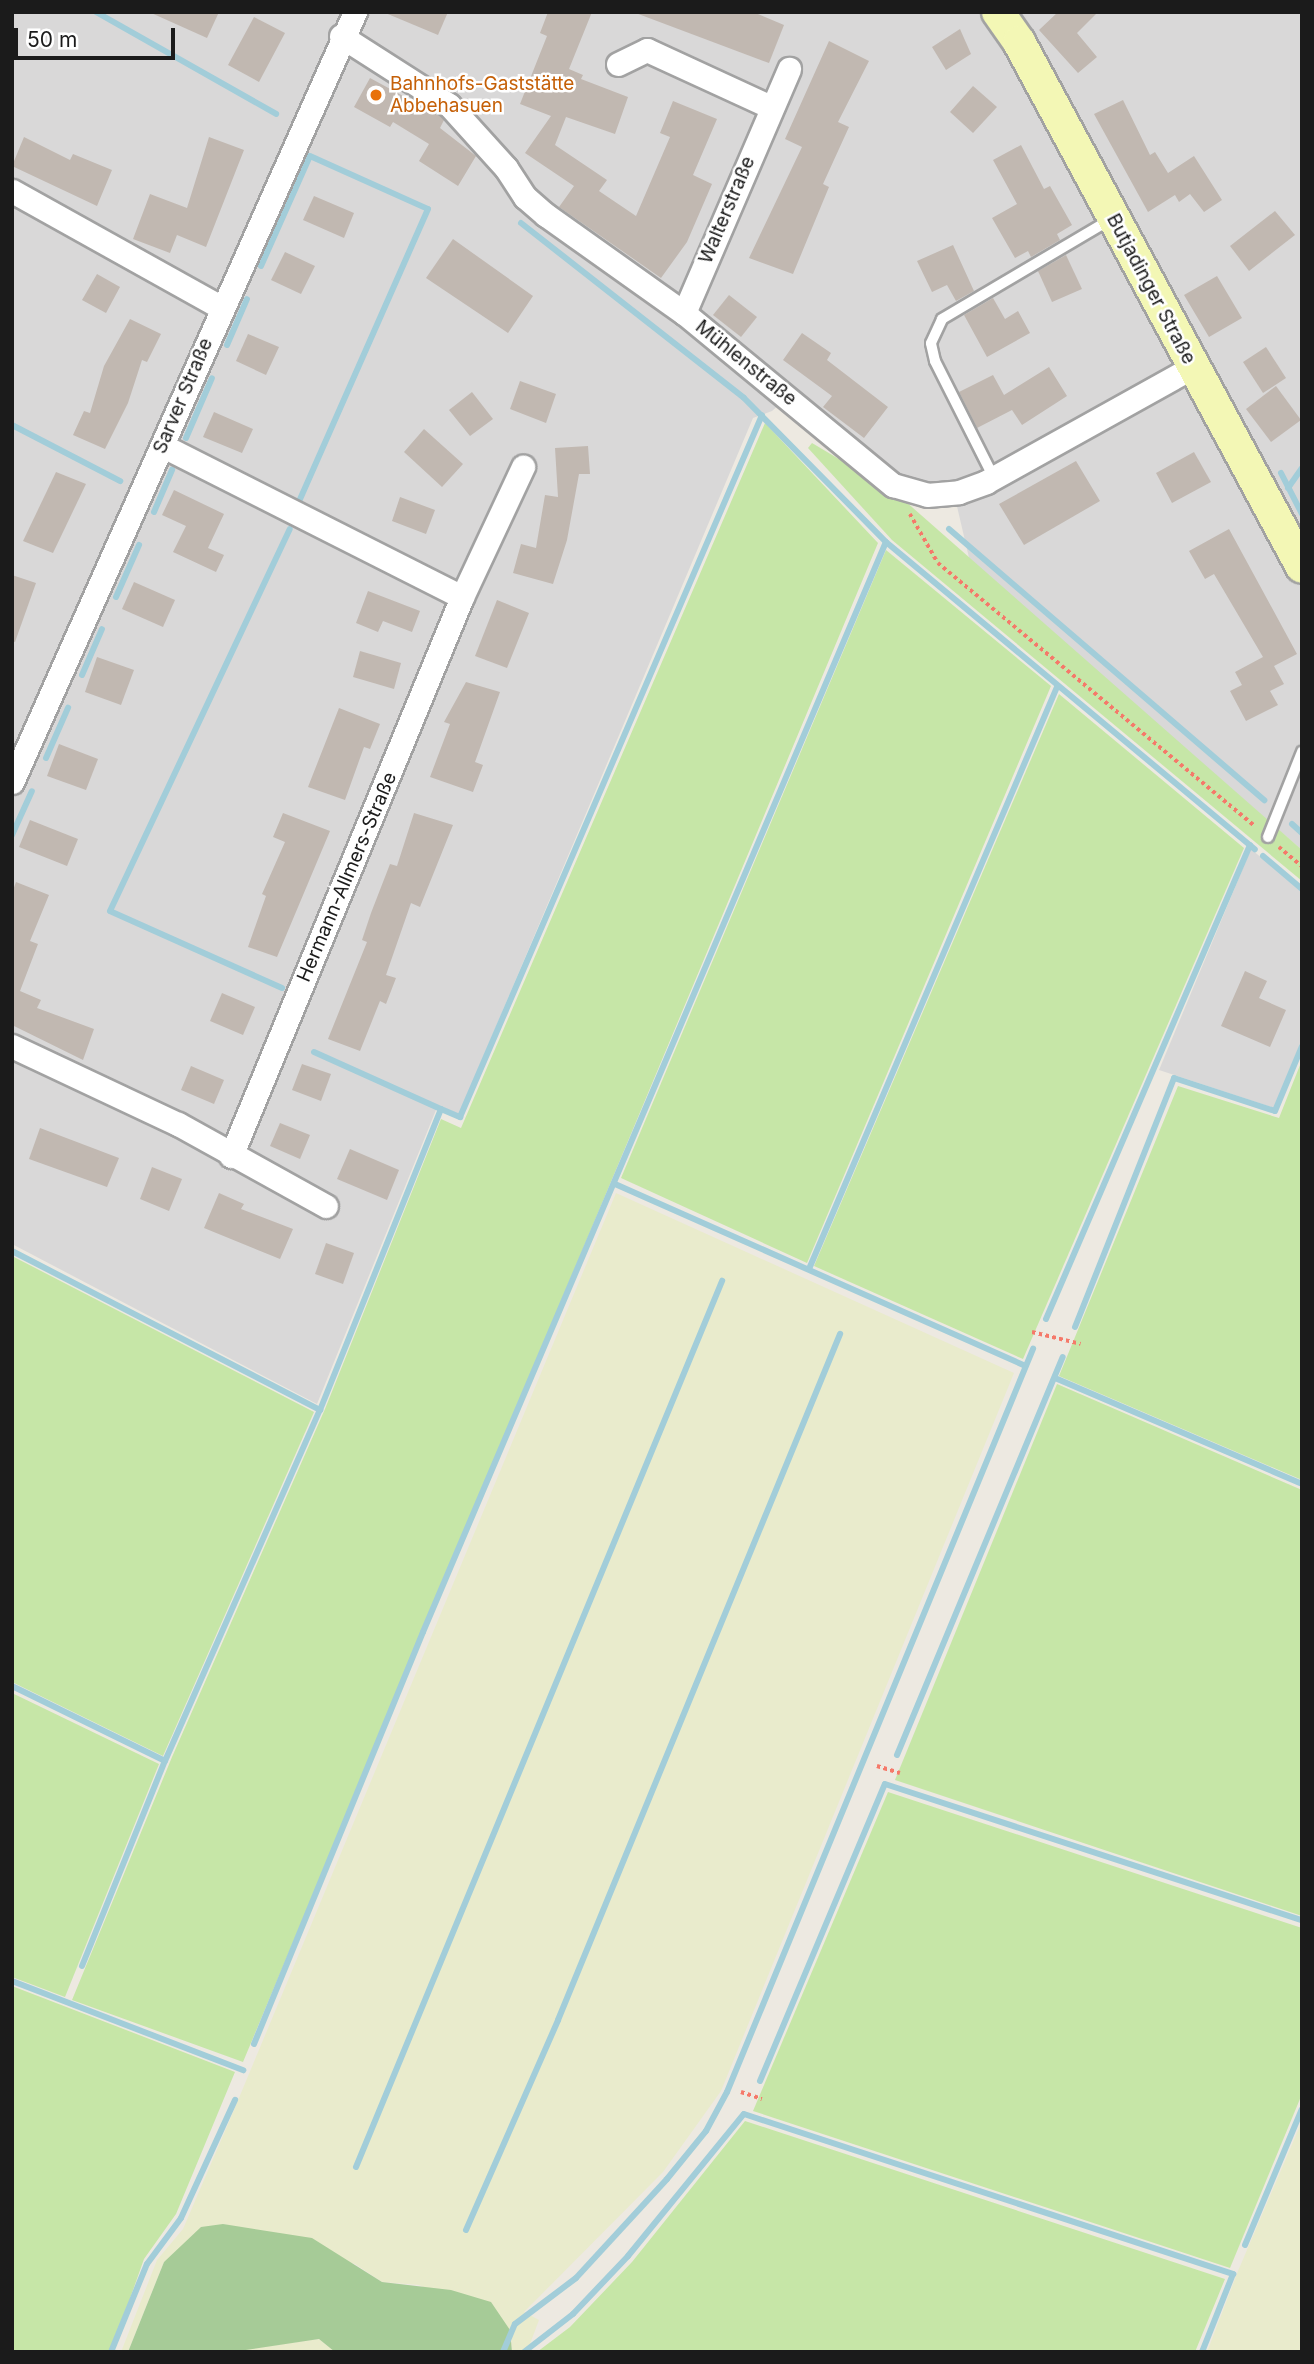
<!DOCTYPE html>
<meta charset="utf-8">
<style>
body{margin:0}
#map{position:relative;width:1314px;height:2364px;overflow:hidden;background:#ede9e1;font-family:Inter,sans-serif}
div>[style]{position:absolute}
.residential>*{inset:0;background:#d9d8d8}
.farmland>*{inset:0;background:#e9ebcc}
.grass>*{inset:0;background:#c6e6a7}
.forest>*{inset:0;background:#a6cb97}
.stream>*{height:6px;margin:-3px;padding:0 3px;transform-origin:3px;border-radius:3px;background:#a2cdd9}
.building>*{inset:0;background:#c1b8b1}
.path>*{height:3.5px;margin-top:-1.75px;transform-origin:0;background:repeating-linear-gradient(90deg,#f5796a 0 3.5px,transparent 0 7px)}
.roads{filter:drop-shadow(2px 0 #a2a2a2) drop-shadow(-2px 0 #a2a2a2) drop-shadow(0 2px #a2a2a2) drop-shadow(0 -2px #a2a2a2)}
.service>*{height:10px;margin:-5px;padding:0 5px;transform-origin:5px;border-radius:5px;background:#fff}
.minor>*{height:23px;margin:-11.5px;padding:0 11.5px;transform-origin:11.5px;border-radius:11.5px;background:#fff}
.secondary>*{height:32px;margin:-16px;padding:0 16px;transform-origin:16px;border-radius:16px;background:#f3f7b5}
.dots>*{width:19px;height:19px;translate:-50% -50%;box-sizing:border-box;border:4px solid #fff;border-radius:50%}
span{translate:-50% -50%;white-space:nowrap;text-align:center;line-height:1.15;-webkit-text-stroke:5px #fff;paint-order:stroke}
.food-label{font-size:19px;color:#c56008}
.left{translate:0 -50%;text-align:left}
.street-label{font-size:19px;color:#1b1b1b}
.frame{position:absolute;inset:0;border:14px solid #1b1b1b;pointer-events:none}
.scale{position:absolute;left:14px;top:28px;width:161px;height:32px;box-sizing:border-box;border:4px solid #1b1b1b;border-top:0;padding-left:9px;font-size:21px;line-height:24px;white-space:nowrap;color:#1b1b1b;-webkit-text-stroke:5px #fff;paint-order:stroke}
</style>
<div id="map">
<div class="residential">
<div style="clip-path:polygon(12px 12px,1302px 12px,1302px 850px,970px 562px,952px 485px,906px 479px,789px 396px,772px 411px,753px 418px,459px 1114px,438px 1105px,317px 1404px,12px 1244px)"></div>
<div style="clip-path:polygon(1251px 849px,1302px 892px,1302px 1039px,1274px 1108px,1159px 1070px)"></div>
</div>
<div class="farmland">
<div style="clip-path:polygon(616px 1193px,1014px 1373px,721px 2091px,663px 2172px,524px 2312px,539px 2320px,527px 2352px,512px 2352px,510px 2330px,419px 2285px,382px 2282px,355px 2264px,223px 2224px,164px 2262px,128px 2352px,121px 2352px,157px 2260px,183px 2229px,231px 2117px)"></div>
<div style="clip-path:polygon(1302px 2121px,1302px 2352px,1207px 2352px,1238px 2271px)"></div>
<div style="clip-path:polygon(319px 2339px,335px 2352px,232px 2352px,232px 2351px)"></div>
</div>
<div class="grass">
<div style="clip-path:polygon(765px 423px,878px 543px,243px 2062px,72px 2000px,172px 1757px,325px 1409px,441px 1119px,461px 1128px)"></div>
<div style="clip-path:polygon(812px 443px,896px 493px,1302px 850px,1302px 881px,892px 540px,808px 448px)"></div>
<div style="clip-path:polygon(886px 550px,1051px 686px,807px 1263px,621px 1178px)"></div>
<div style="clip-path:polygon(1059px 694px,1244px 848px,1023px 1359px,814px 1266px)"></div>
<div style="clip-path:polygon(1302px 1060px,1302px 1480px,1059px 1376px,1178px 1086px,1279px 1118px)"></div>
<div style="clip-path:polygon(12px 1256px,314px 1412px,163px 1756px,12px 1682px)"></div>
<div style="clip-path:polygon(1057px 1384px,1302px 1490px,1302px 1916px,895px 1780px)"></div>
<div style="clip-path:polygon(12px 1693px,159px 1764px,65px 1997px,12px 1977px)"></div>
<div style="clip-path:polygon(888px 1792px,1302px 1928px,1302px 2094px,1230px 2268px,753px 2111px)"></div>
<div style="clip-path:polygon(12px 1986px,235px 2072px,176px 2214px,144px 2259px,111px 2352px,12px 2352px)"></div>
<div style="clip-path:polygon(745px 2121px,1225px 2279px,1195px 2352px,537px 2352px,570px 2327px,632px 2262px)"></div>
</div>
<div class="forest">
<div style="clip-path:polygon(223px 2224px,312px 2238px,382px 2282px,451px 2290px,491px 2302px,510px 2330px,512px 2352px,335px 2352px,319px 2339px,232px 2352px,128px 2352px,164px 2262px,201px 2227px)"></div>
</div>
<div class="stream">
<div style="left:96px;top:12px;width:207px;rotate:29.5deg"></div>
<div style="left:521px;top:223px;width:283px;rotate:38.1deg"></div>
<div style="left:744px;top:398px;width:202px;rotate:45.4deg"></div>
<div style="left:886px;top:542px;width:480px;rotate:39.8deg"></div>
<div style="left:261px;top:266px;width:120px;rotate:-66deg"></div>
<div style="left:310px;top:156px;width:129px;rotate:24.2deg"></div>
<div style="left:428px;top:209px;width:319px;rotate:113.8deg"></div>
<div style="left:227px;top:345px;width:50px;rotate:-66.5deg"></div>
<div style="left:12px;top:425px;width:122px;rotate:27.4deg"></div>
<div style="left:186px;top:438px;width:65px;rotate:-66.6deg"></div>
<div style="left:1281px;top:473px;width:46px;rotate:62.9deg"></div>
<div style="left:1288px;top:488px;width:24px;rotate:-55deg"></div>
<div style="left:154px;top:512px;width:46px;rotate:-66.8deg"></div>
<div style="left:949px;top:529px;width:416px;rotate:40.7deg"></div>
<div style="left:116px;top:597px;width:57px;rotate:-66.1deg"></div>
<div style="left:82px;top:675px;width:50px;rotate:-66.5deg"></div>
<div style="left:46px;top:758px;width:55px;rotate:-66.3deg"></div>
<div style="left:1292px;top:824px;width:13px;rotate:42deg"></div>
<div style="left:12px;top:835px;width:48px;rotate:-65.6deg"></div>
<div style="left:1263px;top:856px;width:51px;rotate:40.2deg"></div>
<div style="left:282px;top:988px;width:188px;rotate:-155.9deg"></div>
<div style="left:110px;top:911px;width:422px;rotate:-64.8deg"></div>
<div style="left:314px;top:1052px;width:139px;rotate:24.2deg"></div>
<div style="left:615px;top:1184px;width:449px;rotate:23.9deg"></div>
<div style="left:12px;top:1251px;width:347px;rotate:27.3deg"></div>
<div style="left:809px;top:1269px;width:633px;rotate:-66.92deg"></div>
<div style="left:1046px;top:1319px;width:516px;rotate:-66.71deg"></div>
<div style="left:1075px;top:1327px;width:268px;rotate:-68.3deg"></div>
<div style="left:1174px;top:1078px;width:106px;rotate:18.1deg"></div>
<div style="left:1275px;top:1111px;width:70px;rotate:-67.4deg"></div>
<div style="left:1055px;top:1378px;width:269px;rotate:23.2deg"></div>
<div style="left:12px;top:1686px;width:170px;rotate:26.1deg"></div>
<div style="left:897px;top:1755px;width:431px;rotate:-67.4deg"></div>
<div style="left:82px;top:1966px;width:221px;rotate:-68deg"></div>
<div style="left:165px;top:1761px;width:384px;rotate:-66.2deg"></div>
<div style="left:320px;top:1410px;width:324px;rotate:-68.1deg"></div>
<div style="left:441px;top:1109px;width:21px;rotate:23deg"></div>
<div style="left:460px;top:1117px;width:764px;rotate:-66.72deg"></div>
<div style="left:12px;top:1981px;width:248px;rotate:21.1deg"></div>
<div style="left:254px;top:2044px;width:445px;rotate:-67.7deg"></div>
<div style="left:423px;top:1632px;width:1184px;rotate:-66.99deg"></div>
<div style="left:760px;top:2081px;width:322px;rotate:-67.2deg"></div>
<div style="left:885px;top:1784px;width:439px;rotate:18.1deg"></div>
<div style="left:356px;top:2167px;width:959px;rotate:-67.55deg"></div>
<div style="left:466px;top:2230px;width:229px;rotate:-66.3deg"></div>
<div style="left:558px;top:2020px;width:742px;rotate:-67.65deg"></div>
<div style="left:1245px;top:2245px;width:147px;rotate:-67.3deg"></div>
<div style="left:111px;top:2352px;width:95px;rotate:-67.8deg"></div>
<div style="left:147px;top:2264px;width:57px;rotate:-53.5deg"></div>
<div style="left:181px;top:2218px;width:130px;rotate:-65.4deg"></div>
<div style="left:503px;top:2352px;width:30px;rotate:-67deg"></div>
<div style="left:515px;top:2324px;width:76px;rotate:-37deg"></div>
<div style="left:576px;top:2278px;width:134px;rotate:-47.4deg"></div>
<div style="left:667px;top:2179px;width:62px;rotate:-50.9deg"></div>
<div style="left:706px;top:2131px;width:44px;rotate:-61.7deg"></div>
<div style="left:727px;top:2092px;width:804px;rotate:-67.62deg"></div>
<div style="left:524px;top:2352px;width:62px;rotate:-37.8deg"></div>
<div style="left:573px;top:2314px;width:80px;rotate:-46.5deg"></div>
<div style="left:628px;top:2256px;width:183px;rotate:-50.8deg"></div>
<div style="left:744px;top:2114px;width:515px;rotate:18.12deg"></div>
<div style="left:1233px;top:2274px;width:84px;rotate:111.7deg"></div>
</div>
<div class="building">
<div style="clip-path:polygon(149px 12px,219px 12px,207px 38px)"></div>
<div style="clip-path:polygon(383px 12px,448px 12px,438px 35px)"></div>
<div style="clip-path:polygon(548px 12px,592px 12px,569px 69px,583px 75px,581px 79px,628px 97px,615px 134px,566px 117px,555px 145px,607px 180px,599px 191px,636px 216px,670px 137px,660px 133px,673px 101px,717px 119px,693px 175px,712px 184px,687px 242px,661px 278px,559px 207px,574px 186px,525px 153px,551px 116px,520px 104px,547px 36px,540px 33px)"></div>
<div style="clip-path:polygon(633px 12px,753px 12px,784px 25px,769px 63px)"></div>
<div style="clip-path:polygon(1058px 12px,1098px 12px,1077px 33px,1097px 57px,1078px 73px,1039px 30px)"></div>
<div style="clip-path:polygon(254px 17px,285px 33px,259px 82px,228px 65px)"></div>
<div style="clip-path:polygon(960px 29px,971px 54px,946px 70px,932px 47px)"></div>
<div style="clip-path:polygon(829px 41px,869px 61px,838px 122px,849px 127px,823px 184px,829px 187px,793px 274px,749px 258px,802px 147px,785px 139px)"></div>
<div style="clip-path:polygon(370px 78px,440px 116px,444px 120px,440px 128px,476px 156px,458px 186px,419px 161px,429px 144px,393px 122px,390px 127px,354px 107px)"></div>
<div style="clip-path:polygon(973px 86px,997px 107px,973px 133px,950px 112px)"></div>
<div style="clip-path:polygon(1123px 100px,1150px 155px,1155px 152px,1168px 173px,1194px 156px,1222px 200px,1204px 212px,1190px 194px,1179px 202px,1175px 195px,1148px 212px,1094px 114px)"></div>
<div style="clip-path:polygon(24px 137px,70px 160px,73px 154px,112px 170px,97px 206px,12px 166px)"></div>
<div style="clip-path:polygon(209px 137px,244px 150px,206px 247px,177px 235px,170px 253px,133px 239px,150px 194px,187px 208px)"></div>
<div style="clip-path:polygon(1021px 145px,1044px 189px,1050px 186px,1072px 225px,1057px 234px,1060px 240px,1031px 257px,1028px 251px,1015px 258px,992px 218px,1017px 204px,993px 160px)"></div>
<div style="clip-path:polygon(314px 196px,354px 213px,344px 238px,303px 220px)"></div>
<div style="clip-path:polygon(1275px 211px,1295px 235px,1249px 271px,1230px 246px)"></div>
<div style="clip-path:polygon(453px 239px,533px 296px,508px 333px,426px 278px)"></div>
<div style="clip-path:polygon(953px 245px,974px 291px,956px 301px,947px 285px,932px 292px,917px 261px)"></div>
<div style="clip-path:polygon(285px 252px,315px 266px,301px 294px,271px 280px)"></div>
<div style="clip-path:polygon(1066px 255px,1082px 289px,1052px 302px,1038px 271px)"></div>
<div style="clip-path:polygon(97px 274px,120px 287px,106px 313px,82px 300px)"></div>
<div style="clip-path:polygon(1217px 276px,1242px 318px,1209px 337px,1184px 295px)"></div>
<div style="clip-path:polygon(729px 295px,757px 317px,741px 337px,713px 315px)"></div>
<div style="clip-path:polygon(993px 298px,1005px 319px,1018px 311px,1030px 333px,987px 357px,964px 315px)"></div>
<div style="clip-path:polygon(130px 319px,161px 334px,147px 362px,142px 360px,128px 403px,105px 449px,73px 435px,84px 411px,90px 413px,104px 366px)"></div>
<div style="clip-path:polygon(802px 333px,831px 353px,827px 360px,888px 407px,864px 438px,823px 407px,832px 396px,783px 360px)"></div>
<div style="clip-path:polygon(248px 334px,279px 347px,266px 375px,236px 361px)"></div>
<div style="clip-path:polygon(1266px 347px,1286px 378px,1263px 393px,1243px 362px)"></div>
<div style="clip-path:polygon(1049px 367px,1067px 396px,1022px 425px,1012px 410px,977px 428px,959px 392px,993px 375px,1004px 395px)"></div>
<div style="clip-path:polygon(520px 381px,556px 394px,546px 423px,510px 409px)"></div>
<div style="clip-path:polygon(1276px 386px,1301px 420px,1271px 442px,1246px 409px)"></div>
<div style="clip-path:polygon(472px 392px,493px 419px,470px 436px,449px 410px)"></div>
<div style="clip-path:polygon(214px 412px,253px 429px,242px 453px,203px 437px)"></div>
<div style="clip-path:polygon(424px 429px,463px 464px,442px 487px,404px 452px)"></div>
<div style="clip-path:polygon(588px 446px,590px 474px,579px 474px,567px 540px,553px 584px,513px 573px,521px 544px,536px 548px,545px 495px,558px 497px,555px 448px)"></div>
<div style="clip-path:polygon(1194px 452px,1211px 482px,1172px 503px,1156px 473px)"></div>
<div style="clip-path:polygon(1076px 461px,1100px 501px,1024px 545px,999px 504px)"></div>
<div style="clip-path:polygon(56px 472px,86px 484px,53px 553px,23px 541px)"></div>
<div style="clip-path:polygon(174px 490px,224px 514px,208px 548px,224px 555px,216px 572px,173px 552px,186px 526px,162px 515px)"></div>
<div style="clip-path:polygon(400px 497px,435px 510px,426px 534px,392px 521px)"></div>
<div style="clip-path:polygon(1229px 529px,1297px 654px,1274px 666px,1284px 684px,1270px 691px,1278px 705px,1246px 721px,1230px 691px,1242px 685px,1235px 672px,1263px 657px,1214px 574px,1205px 579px,1189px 551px)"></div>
<div style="clip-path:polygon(12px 575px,36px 583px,15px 642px,12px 641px)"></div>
<div style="clip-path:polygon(134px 582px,175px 600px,163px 627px,122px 609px)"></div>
<div style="clip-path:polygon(368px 591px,420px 611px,412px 632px,383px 621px,378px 632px,356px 623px)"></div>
<div style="clip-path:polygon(497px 600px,529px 613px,507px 668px,475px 656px)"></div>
<div style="clip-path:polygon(360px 651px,401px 663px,394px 689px,353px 677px)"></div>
<div style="clip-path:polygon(97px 657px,134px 670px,121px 705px,85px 692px)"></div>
<div style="clip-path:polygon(466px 682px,500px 692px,475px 762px,483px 765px,473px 792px,430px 777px,450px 724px,444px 722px)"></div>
<div style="clip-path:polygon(339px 708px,380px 724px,370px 749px,364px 747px,345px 800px,308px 787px)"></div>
<div style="clip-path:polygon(59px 744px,98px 759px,86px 790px,47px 776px)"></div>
<div style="clip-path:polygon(283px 813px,330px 831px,277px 957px,248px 947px,266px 896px,262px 894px,285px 842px,273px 837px)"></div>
<div style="clip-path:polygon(414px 813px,453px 825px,420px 907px,411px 903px,386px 975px,396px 978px,386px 1004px,380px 1001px,360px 1051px,328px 1039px,367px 942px,362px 940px,371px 913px,390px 864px,397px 866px)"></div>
<div style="clip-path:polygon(30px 820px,78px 839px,67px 866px,19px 847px)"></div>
<div style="clip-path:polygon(16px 882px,49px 895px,30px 941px,38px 944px,20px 991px,41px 1000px,37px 1008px,94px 1029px,83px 1060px,12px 1025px,12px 893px)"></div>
<div style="clip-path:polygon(1245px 971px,1267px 981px,1259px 998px,1286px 1010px,1270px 1047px,1221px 1026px)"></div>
<div style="clip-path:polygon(222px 993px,255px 1007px,243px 1035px,210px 1021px)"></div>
<div style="clip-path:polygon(302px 1064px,331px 1074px,321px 1101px,292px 1090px)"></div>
<div style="clip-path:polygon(191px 1066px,224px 1080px,214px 1104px,181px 1090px)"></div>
<div style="clip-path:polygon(280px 1123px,310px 1135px,300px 1159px,270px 1146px)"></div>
<div style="clip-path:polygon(40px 1128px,119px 1158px,107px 1187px,29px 1159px)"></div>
<div style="clip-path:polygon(350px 1149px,399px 1170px,387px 1200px,337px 1179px)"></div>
<div style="clip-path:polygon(152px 1167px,182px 1179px,169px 1211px,140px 1199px)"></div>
<div style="clip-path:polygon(219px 1193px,244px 1204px,241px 1209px,293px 1229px,280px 1259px,204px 1228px)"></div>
<div style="clip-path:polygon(326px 1243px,354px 1253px,343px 1284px,315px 1274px)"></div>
</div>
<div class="path">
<div style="left:910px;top:514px;width:56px;rotate:60.3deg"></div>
<div style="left:938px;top:563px;width:412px;rotate:39.7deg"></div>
<div style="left:1279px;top:847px;width:30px;rotate:40deg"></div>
<div style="left:1032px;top:1332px;width:50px;rotate:13.8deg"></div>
<div style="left:877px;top:1766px;width:24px;rotate:17deg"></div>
<div style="left:741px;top:2092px;width:22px;rotate:18deg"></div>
</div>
<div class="roads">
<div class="service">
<div style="left:994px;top:478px;width:131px;rotate:-116.8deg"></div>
<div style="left:935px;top:361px;width:18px;rotate:-103deg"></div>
<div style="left:931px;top:343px;width:26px;rotate:-65deg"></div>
<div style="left:942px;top:319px;width:196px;rotate:-30.6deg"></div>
<div style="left:1268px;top:837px;width:92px;rotate:-68.2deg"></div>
</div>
<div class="minor">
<div style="left:341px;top:36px;width:128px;rotate:32.6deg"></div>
<div style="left:449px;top:105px;width:85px;rotate:47.9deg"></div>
<div style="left:506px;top:168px;width:35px;rotate:57deg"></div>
<div style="left:525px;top:197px;width:28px;rotate:41deg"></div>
<div style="left:546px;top:215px;width:169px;rotate:35.4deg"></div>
<div style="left:684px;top:313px;width:271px;rotate:39.5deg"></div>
<div style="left:893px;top:485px;width:35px;rotate:16deg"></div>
<div style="left:927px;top:495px;width:32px;rotate:-5deg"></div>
<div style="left:959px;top:492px;width:29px;rotate:-20deg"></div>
<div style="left:986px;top:482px;width:237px;rotate:-29.1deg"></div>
<div style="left:618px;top:64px;width:32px;rotate:-26deg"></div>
<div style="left:647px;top:50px;width:136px;rotate:24.7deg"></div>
<div style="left:12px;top:191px;width:238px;rotate:29.1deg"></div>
<div style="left:684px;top:313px;width:266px;rotate:-66.7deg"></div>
<div style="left:163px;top:446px;width:335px;rotate:26.8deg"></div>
<div style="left:12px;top:782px;width:843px;rotate:-65.99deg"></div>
<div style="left:12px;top:1046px;width:183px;rotate:25.2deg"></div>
<div style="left:178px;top:1124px;width:169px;rotate:29deg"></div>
<div style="left:231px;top:1156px;width:605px;rotate:-67.55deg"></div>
<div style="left:462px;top:597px;width:144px;rotate:-64.9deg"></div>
</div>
<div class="secondary">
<div style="left:998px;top:12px;width:37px;rotate:55deg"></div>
<div style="left:1019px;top:42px;width:596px;rotate:61.67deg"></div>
</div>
</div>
<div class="dots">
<div style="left:376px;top:95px;background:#e8710a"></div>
</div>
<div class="food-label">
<span class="left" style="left:390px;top:95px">Bahnhofs-Gaststätte<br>Abbehasuen</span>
</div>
<div class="street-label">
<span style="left:727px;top:210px;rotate:-67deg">Walterstraße</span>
<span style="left:1151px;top:289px;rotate:62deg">Butjadinger Straße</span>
<span style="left:746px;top:363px;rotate:39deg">Mühlenstraße</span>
<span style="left:183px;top:396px;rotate:-67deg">Sarver Straße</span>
<span style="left:347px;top:877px;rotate:-67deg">Hermann-Allmers-Straße</span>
</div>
<div class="frame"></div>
<div class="scale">50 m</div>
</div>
